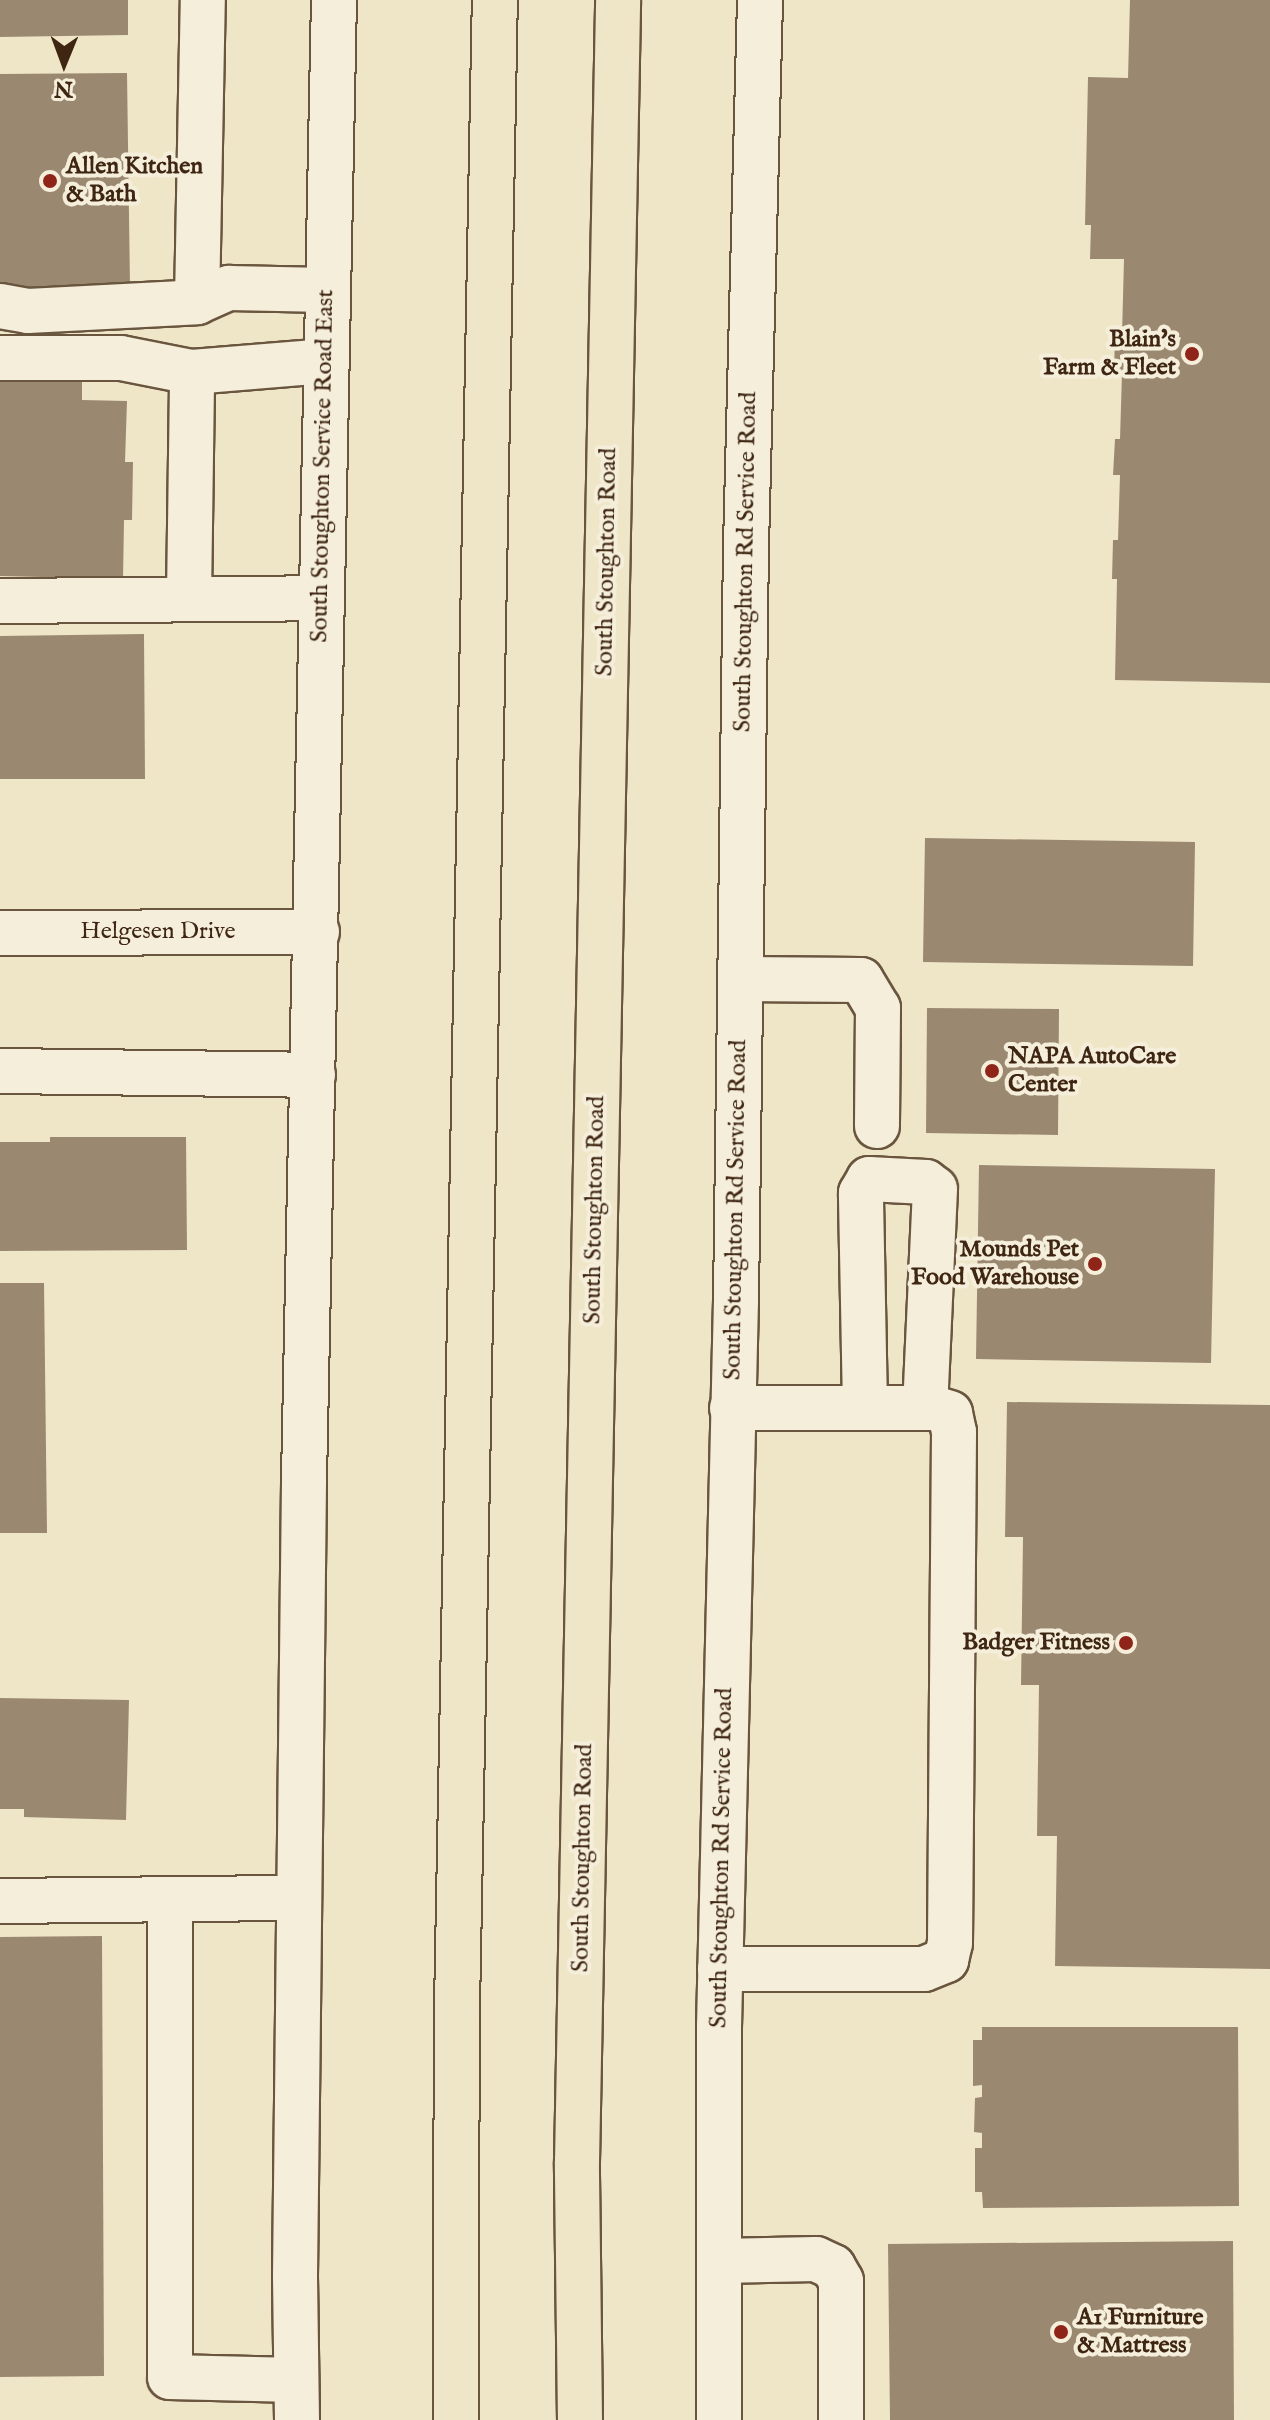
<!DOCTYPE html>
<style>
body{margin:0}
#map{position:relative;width:1270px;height:2420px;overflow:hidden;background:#efe5c7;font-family:"IM FELL English",serif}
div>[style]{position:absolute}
.building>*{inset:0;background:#9a8970}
.roads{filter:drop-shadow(2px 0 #6a563f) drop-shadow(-2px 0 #6a563f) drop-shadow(0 2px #6a563f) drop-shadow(0 -2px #6a563f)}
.minor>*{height:44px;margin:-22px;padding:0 22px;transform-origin:22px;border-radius:22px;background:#f5eedb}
.major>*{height:44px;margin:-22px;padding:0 22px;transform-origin:22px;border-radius:22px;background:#efe5c7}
.dots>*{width:22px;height:22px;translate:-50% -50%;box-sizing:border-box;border:4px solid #f5eedb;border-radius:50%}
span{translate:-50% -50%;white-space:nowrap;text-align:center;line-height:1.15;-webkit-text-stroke:8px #f5eedb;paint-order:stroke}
.poi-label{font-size:24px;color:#3e2612;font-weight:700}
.left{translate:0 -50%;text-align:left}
.right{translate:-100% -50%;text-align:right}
.street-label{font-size:24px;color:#3e2612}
.north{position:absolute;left:24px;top:24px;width:80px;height:80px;-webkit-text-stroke:6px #f5eedb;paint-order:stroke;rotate:181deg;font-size:22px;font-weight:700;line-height:32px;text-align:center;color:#3e2612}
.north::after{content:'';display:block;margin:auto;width:28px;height:36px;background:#3e2612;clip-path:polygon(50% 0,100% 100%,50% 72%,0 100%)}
</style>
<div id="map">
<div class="building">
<div style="clip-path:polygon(0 0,128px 0,128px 35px,0 37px)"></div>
<div style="clip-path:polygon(1130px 0,1270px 0,1270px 683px,1115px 680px,1117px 579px,1112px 579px,1113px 540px,1118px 540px,1120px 475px,1113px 475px,1115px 439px,1120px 439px,1122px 373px,1114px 373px,1115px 335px,1122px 335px,1124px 259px,1090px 259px,1091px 225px,1085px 225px,1088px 77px,1128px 78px)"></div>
<div style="clip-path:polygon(127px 73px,130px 286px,0 288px,0 74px)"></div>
<div style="clip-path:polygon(0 374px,82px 376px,82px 400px,127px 401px,125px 462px,133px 462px,132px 520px,124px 520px,123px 579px,0 576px)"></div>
<div style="clip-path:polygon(144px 634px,145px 779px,0 779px,0 636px)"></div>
<div style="clip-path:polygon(925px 838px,1195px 842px,1193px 966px,923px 962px)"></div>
<div style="clip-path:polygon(927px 1008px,1059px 1009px,1058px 1135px,926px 1133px)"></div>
<div style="clip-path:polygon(50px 1137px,186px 1137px,187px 1250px,0 1251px,0 1142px,50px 1142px)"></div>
<div style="clip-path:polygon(979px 1165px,1215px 1169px,1211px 1363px,976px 1359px)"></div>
<div style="clip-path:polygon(0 1283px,44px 1283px,47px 1533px,0 1533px)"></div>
<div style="clip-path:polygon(1007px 1402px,1270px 1405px,1270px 1969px,1055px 1966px,1057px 1836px,1037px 1836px,1039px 1685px,1021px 1685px,1023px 1537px,1005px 1537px)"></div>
<div style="clip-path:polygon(0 1698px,129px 1700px,126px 1820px,24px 1817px,24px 1809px,0 1809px)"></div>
<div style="clip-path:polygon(102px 1936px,104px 2376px,0 2377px,0 1937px)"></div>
<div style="clip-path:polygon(982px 2027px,1238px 2027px,1239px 2206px,983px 2208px,982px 2192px,975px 2192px,975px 2148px,982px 2148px,982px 2133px,974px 2132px,975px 2098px,982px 2097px,982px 2085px,973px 2086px,973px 2040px,982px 2040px)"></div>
<div style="clip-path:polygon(1233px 2241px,1234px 2420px,890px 2420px,888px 2244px)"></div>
</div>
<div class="roads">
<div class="minor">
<div style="left:197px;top:302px;width:302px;rotate:-88.9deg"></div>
<div style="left:0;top:306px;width:28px;rotate:10deg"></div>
<div style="left:28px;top:311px;width:169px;rotate:-3deg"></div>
<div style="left:197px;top:302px;width:35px;rotate:-24deg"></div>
<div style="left:229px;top:288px;width:98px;rotate:1.2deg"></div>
<div style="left:0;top:358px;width:121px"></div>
<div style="left:121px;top:358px;width:72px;rotate:11.2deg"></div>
<div style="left:192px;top:372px;width:133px;rotate:-4.7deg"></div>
<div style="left:189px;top:598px;width:226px;rotate:-89.2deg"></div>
<div style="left:0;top:601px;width:320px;rotate:-0.5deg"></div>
<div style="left:0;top:933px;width:317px;rotate:-0.2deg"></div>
<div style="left:740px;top:979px;width:121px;rotate:0.5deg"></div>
<div style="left:861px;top:980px;width:33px;rotate:59deg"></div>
<div style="left:878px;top:1008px;width:118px;rotate:90.5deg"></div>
<div style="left:0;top:1071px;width:313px;rotate:0.7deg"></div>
<div style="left:865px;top:1407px;width:214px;rotate:-91.1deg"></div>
<div style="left:861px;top:1193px;width:16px;rotate:-60deg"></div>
<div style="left:869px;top:1179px;width:57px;rotate:3deg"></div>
<div style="left:926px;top:1182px;width:11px;rotate:38deg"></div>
<div style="left:935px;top:1189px;width:219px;rotate:92.6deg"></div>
<div style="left:170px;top:1899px;width:478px;rotate:90deg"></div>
<div style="left:170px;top:2377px;width:126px;rotate:1.4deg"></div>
<div style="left:0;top:1901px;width:299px;rotate:-0.6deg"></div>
<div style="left:720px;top:1969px;width:204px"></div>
<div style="left:924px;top:1969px;width:24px;rotate:-22deg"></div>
<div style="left:946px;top:1960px;width:17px;rotate:-77deg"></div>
<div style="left:950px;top:1943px;width:511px;rotate:-89.55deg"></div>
<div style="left:954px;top:1432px;width:19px;rotate:-102deg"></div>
<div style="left:950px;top:1413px;width:17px;rotate:-163deg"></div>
<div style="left:934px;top:1408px;width:202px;rotate:180deg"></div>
<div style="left:719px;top:2261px;width:97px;rotate:-1.2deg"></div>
<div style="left:816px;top:2259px;width:19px;rotate:25deg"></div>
<div style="left:833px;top:2267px;width:16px;rotate:60deg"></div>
<div style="left:841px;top:2281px;width:139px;rotate:90deg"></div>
<div style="left:297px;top:2420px;width:144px;rotate:-90.8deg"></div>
<div style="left:295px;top:2276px;width:796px;rotate:-89.35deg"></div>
<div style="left:304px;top:1480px;width:1480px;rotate:-88.84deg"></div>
<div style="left:719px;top:2420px;width:393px;rotate:-90deg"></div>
<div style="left:719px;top:2027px;width:727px;rotate:-88.66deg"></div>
<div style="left:736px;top:1300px;width:754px;rotate:-89.24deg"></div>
<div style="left:746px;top:546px;width:546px;rotate:-88.53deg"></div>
</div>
<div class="major">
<div style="left:456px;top:2420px;width:413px;rotate:-89.9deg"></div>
<div style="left:457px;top:2007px;width:2007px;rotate:-88.92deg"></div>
<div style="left:580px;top:2420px;width:258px;rotate:-90.7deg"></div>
<div style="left:577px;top:2162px;width:2162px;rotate:-88.91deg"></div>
</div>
</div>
<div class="dots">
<div style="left:50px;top:181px;background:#8f2418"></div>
<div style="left:1192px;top:354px;background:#8f2418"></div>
<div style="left:992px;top:1071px;background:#8f2418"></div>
<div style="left:1095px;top:1264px;background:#8f2418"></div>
<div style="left:1126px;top:1643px;background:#8f2418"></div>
<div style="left:1061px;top:2332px;background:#8f2418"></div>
</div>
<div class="poi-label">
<span class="left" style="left:66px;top:181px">Allen Kitchen<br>&amp; Bath</span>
<span class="right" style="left:1176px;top:354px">Blain's<br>Farm &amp; Fleet</span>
<span class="left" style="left:1008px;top:1071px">NAPA AutoCare<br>Center</span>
<span class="right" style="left:1079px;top:1264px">Mounds Pet<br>Food Warehouse</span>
<span class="right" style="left:1110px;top:1643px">Badger Fitness</span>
<span class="left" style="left:1077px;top:2332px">A1 Furniture<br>&amp; Mattress</span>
</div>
<div class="street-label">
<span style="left:323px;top:466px;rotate:-89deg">South Stoughton Service Road East</span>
<span style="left:607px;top:562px;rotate:-89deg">South Stoughton Road</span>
<span style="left:746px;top:562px;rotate:-89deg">South Stoughton Rd Service Road</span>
<span style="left:158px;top:932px">Helgesen Drive</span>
<span style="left:595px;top:1210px;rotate:-89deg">South Stoughton Road</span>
<span style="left:736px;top:1210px;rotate:-89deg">South Stoughton Rd Service Road</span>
<span style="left:583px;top:1858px;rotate:-89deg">South Stoughton Road</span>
<span style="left:722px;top:1858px;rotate:-89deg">South Stoughton Rd Service Road</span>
</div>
<div class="north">N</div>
</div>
